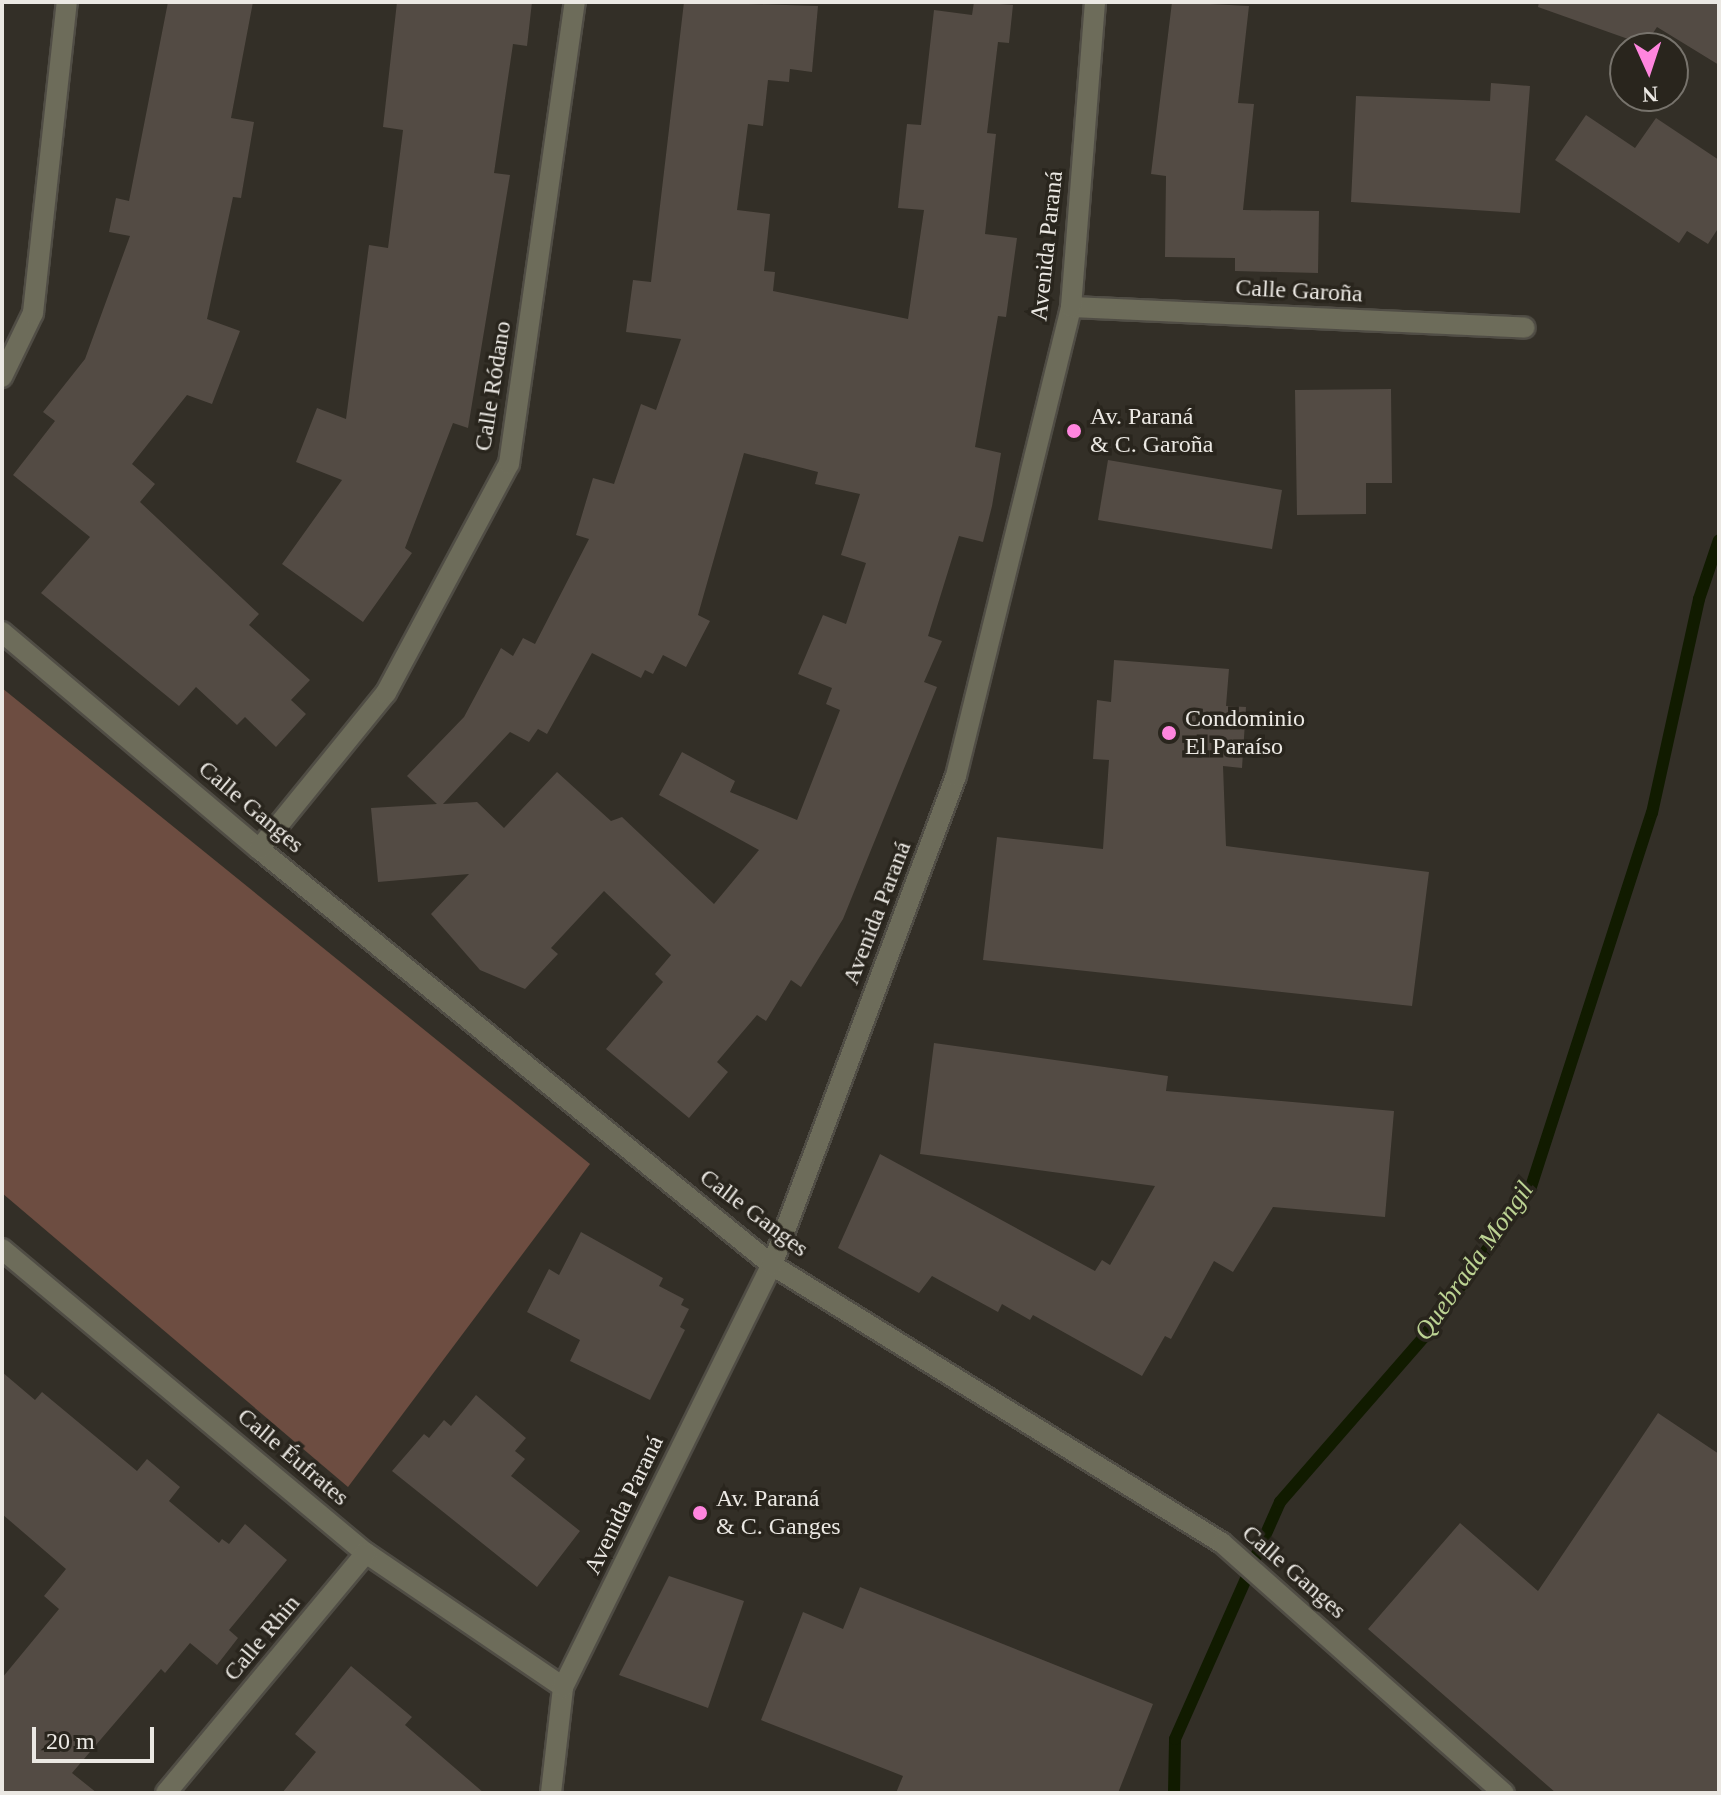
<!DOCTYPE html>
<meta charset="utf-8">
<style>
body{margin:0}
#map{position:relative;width:1721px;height:1795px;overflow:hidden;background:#332f27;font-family:"Times New Roman",serif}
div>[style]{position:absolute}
.green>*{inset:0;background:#6d4d41}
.stream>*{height:12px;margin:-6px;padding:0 6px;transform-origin:6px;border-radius:6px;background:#111b00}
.building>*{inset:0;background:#534b44}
.roads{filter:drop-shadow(2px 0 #504d45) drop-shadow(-2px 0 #504d45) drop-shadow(0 2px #504d45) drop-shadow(0 -2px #504d45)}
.street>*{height:20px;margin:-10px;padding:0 10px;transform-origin:10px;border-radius:10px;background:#6d6c5a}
.dots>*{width:22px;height:22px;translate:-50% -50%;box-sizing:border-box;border:4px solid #29251d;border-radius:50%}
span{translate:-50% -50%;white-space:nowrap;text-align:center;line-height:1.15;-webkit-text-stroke:7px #29251d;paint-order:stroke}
.street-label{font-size:24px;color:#ebe8e3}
.poi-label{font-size:24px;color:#ebe8e3}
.left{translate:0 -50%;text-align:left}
.water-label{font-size:26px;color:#bcd393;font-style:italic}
.frame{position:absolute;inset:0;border:4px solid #ebe8e3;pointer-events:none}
.north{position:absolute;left:1609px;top:32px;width:80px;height:80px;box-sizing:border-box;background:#29251d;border:2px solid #77736c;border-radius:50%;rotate:177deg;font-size:22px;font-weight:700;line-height:32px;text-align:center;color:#ebe8e3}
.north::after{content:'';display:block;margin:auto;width:28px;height:36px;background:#ff85de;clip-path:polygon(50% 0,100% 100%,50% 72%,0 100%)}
.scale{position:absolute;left:32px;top:1727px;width:122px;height:36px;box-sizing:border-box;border:4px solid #ebe8e3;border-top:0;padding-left:10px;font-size:24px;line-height:28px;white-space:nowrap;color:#ebe8e3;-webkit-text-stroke:6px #29251d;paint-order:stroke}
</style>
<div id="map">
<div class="green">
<div style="clip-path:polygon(2px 688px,590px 1164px,348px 1487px,2px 1193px)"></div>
</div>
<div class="stream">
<div style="left:1174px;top:1793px;width:54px;rotate:-88.9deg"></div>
<div style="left:1175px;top:1739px;width:259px;rotate:-66.1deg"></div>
<div style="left:1280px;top:1502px;width:218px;rotate:-48.9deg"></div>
<div style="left:1423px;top:1338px;width:183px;rotate:-54.1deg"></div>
<div style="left:1530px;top:1190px;width:396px;rotate:-72.1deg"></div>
<div style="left:1652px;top:813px;width:219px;rotate:-77.6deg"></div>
<div style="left:1699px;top:599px;width:62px;rotate:-71.3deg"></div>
</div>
<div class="building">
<div style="clip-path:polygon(168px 2px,253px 2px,231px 118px,254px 122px,241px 198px,233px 197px,207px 319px,240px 331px,212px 404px,187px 395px,132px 464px,155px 484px,140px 502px,259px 614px,249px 625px,310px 680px,291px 700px,306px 714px,276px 747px,245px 717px,237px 725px,196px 687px,179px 706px,41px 593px,90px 537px,13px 475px,55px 421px,43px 412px,85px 359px,130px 236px,109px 232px,116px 198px,129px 201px)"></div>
<div style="clip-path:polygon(397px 2px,532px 2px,527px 46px,513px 44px,494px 173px,510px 175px,468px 428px,453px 423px,405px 548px,412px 553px,363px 622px,282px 564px,342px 480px,296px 462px,317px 408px,346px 419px,369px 245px,388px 248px,403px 130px,383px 127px)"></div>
<div style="clip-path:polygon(evenodd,684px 2px,818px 6px,812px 72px,790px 69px,789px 82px,768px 80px,763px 126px,748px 124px,737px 210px,770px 214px,764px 271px,775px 272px,773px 291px,908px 319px,924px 210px,898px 208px,907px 124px,921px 125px,934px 10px,972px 15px,974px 2px,1013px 5px,1009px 43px,998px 42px,987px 133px,996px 134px,985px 234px,1017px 238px,1006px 317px,998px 316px,975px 447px,1001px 453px,992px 506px,983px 542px,959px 536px,928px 636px,942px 641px,924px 682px,937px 687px,843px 919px,801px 987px,791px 980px,766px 1021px,757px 1015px,717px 1062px,728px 1072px,689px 1118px,606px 1049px,663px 982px,655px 974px,671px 955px,604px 891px,551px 948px,558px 954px,525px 989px,480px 970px,431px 914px,469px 874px,378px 882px,371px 808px,437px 804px,407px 776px,464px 717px,501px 648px,513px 656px,523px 638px,535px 644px,589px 539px,576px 535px,593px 478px,614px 484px,641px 404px,656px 410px,681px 339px,626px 332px,633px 280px,651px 282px,684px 2px,744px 453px,818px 472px,815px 484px,860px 494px,841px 555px,866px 563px,846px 624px,823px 615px,798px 674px,832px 688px,826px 704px,840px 710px,797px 820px,730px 792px,735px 781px,682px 752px,659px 795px,759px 850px,714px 904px,622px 817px,611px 821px,557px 772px,504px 828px,477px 802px,443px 804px,510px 732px,529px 742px,538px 729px,547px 734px,592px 653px,641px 678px,645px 670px,653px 674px,663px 655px,686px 667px,710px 621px,698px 615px,744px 453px)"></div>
<div style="clip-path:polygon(1172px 2px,1249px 6px,1238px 103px,1254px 104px,1243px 210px,1319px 211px,1318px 273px,1235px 271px,1235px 258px,1165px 257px,1166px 176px,1151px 174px)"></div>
<div style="clip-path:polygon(1539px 2px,1719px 2px,1719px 65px,1657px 27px,1645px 45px,1538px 7px)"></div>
<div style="clip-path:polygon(1491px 83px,1530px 86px,1520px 213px,1351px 202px,1356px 96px,1490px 101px)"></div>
<div style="clip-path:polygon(1586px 115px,1635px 148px,1656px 118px,1719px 160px,1719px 227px,1708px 244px,1687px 231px,1679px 243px,1555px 160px)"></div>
<div style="clip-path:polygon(1391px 389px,1392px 483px,1366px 483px,1366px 514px,1297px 515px,1295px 390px)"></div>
<div style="clip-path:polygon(1108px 460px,1282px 490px,1272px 549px,1098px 520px)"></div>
<div style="clip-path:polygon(1114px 660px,1229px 669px,1226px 706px,1246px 707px,1242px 768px,1223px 766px,1226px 846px,1429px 872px,1412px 1006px,983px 960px,997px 837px,1103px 849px,1109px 760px,1093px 759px,1097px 700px,1111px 702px)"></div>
<div style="clip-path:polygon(934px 1043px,1168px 1076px,1166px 1091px,1394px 1111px,1385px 1217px,1273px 1207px,1233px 1272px,1214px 1261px,1171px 1339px,1165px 1336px,1142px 1376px,1033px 1315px,1030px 1320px,1002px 1304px,998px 1312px,932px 1276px,919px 1293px,838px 1248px,880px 1154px,1095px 1271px,1102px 1260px,1110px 1265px,1155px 1186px,920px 1154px)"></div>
<div style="clip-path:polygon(581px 1232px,663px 1278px,659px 1286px,684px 1299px,681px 1305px,689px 1309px,680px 1327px,685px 1330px,650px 1400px,570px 1361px,580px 1340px,527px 1312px,549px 1269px,559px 1275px)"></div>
<div style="clip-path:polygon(2px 1372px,35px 1400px,42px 1392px,137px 1471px,147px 1459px,180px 1487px,169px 1501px,219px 1543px,222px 1539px,229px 1544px,245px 1524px,287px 1560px,229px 1630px,238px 1638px,217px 1665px,190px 1643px,165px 1673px,161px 1669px,72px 1773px,97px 1793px,2px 1793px,2px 1678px,59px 1609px,44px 1596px,66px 1569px,2px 1514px)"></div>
<div style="clip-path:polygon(476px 1395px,526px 1438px,515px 1451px,525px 1459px,511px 1476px,580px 1531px,537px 1587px,392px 1471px,424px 1434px,429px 1438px,444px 1420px,451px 1426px)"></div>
<div style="clip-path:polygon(1658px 1413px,1719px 1454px,1719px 1793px,1556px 1793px,1368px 1629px,1460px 1523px,1538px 1591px)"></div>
<div style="clip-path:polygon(669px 1576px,744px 1601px,708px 1708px,619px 1675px)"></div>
<div style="clip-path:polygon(860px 1587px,1153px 1704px,1118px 1793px,896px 1793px,903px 1776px,761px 1720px,803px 1612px,843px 1629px)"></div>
<div style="clip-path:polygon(351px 1666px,412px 1717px,405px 1725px,484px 1793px,282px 1793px,316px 1752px,295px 1734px)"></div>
</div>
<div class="roads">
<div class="street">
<div style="left:1071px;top:307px;width:454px;rotate:2.6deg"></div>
<div style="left:2px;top:377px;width:71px;rotate:-64.2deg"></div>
<div style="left:33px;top:313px;width:313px;rotate:-83.8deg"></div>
<div style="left:2px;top:632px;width:336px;rotate:40.2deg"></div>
<div style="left:259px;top:849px;width:660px;rotate:39.04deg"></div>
<div style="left:772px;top:1265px;width:529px;rotate:31.71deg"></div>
<div style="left:1222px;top:1543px;width:377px;rotate:41.6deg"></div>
<div style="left:259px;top:849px;width:201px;rotate:-50.9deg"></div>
<div style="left:386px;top:693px;width:260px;rotate:-61.8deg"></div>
<div style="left:509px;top:464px;width:467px;rotate:-81.9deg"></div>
<div style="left:2px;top:1249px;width:474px;rotate:39.9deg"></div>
<div style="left:366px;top:1553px;width:238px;rotate:34.2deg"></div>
<div style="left:166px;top:1793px;width:312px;rotate:-50.2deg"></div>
<div style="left:551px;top:1793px;width:107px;rotate:-83.5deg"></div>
<div style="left:563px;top:1687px;width:471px;rotate:-63.7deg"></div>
<div style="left:772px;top:1265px;width:522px;rotate:-69.38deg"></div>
<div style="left:956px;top:776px;width:483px;rotate:-76.2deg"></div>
<div style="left:1071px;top:307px;width:306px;rotate:-85.5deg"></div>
</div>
</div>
<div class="dots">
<div style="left:1074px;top:431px;background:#ff85de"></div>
<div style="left:1169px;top:733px;background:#ff85de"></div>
<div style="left:700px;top:1513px;background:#ff85de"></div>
</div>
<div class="street-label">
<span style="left:1047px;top:246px;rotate:-84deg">Avenida Paraná</span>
<span style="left:1299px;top:291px;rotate:3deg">Calle Garoña</span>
<span style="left:493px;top:386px;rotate:-81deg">Calle Ródano</span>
<span style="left:251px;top:807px;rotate:40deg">Calle Ganges</span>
<span style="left:877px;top:913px;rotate:-69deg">Avenida Paraná</span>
<span style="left:754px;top:1213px;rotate:37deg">Calle Ganges</span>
<span style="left:293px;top:1457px;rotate:40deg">Calle Éufrates</span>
<span style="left:624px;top:1505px;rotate:-64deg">Avenida Paraná</span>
<span style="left:1294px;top:1572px;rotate:41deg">Calle Ganges</span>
<span style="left:262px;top:1638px;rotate:-50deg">Calle Rhin</span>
</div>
<div class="poi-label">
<span class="left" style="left:1090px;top:431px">Av. Paraná<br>&amp; C. Garoña</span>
<span class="left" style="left:1185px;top:733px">Condominio<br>El Paraíso</span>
<span class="left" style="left:716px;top:1513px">Av. Paraná<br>&amp; C. Ganges</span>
</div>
<div class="water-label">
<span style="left:1474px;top:1261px;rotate:-55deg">Quebrada Mongil</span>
</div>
<div class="frame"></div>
<div class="north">N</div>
<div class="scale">20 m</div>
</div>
